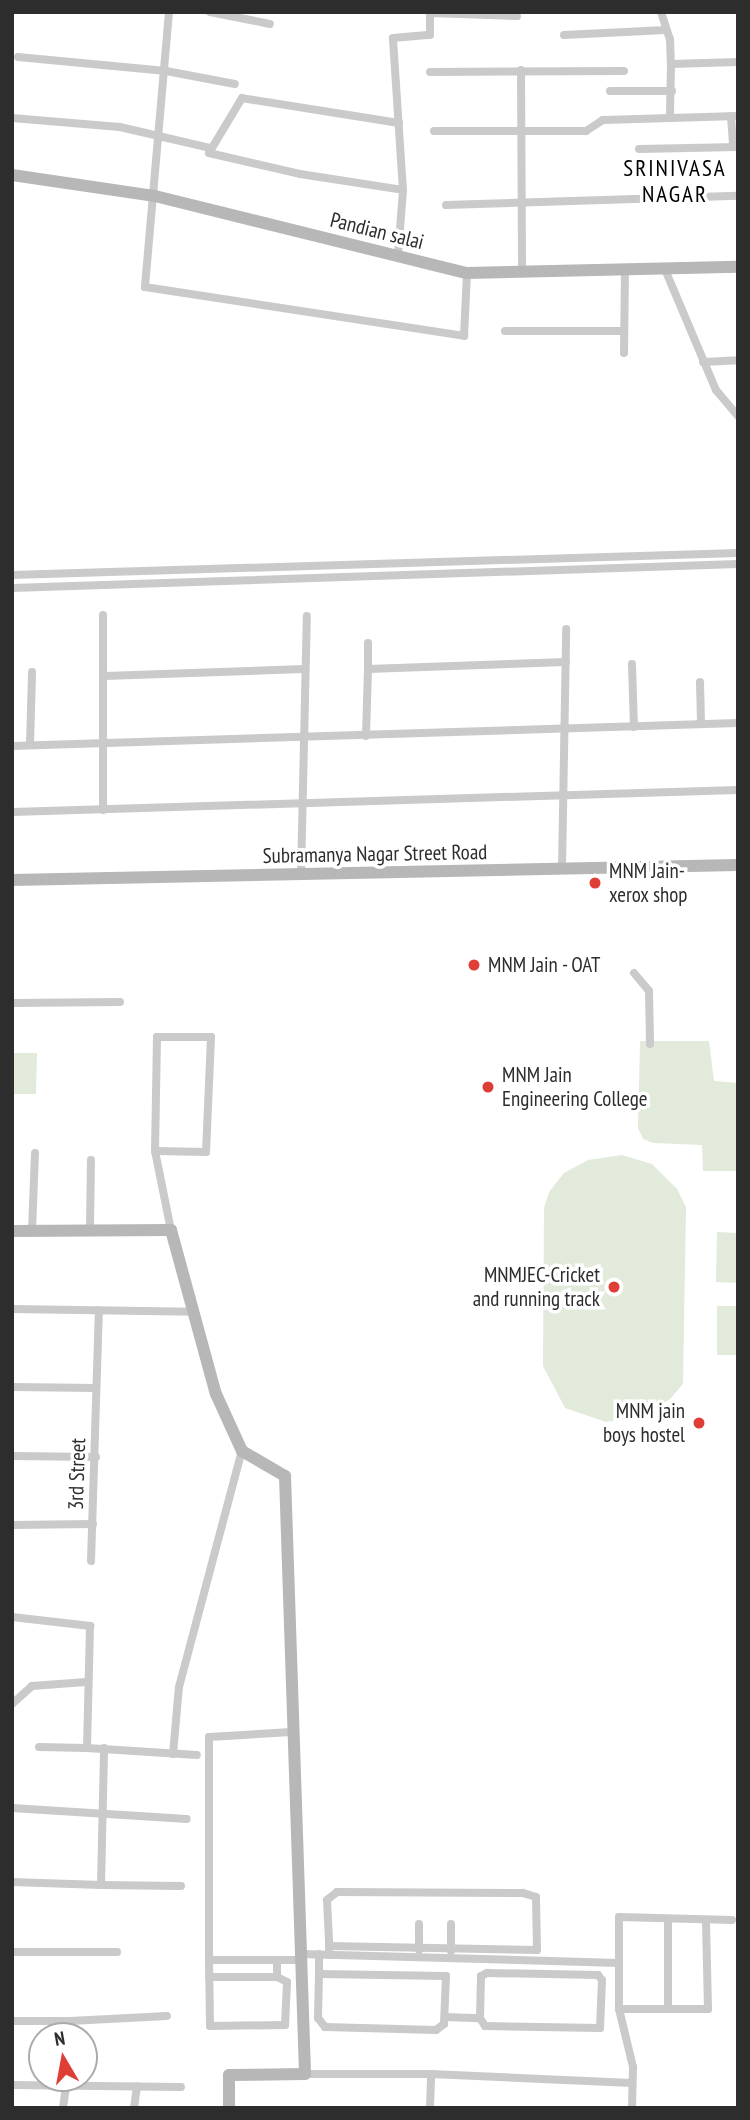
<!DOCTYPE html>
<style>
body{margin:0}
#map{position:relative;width:750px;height:2120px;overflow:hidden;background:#fff;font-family:"PT Sans Narrow",sans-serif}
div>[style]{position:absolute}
.green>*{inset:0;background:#e1eadb}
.street>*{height:8px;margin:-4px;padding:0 4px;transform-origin:4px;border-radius:4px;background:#cacaca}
.secondary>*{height:12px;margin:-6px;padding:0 6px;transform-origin:6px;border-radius:6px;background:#b7b7b7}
.dots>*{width:19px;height:19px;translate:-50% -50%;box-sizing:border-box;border:4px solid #fff;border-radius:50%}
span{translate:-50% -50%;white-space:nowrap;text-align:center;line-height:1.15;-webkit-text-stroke:7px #fff;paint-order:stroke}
.street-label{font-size:21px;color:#2d2d2d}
.poi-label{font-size:21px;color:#2d2d2d}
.left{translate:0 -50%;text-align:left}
.right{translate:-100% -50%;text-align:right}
.neighbourhood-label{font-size:23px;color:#000;letter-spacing:2px}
.frame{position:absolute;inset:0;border:14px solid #2d2d2d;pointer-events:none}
.north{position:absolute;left:28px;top:2022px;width:70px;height:70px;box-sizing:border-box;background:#fff;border:2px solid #ababab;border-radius:50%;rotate:350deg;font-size:19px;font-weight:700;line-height:28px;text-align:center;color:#2d2d2d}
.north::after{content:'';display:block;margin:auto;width:24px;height:32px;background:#de3e35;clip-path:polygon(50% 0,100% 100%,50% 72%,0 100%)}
</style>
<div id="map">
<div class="green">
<div style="clip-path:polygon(640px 1041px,709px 1041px,714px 1081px,738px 1083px,738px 1171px,703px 1171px,702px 1145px,653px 1143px,643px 1139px,638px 1128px)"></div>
<div style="clip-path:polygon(12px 1053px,37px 1053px,36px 1094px,12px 1094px)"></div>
<div style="clip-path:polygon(622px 1155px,652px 1164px,677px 1189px,686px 1207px,683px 1384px,670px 1399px,644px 1416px,606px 1422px,565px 1408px,543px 1366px,544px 1208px,549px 1192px,564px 1173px,588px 1160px)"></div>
<div style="clip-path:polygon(717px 1232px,738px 1233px,738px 1283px,716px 1282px)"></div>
<div style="clip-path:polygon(717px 1306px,738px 1306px,738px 1355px,717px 1355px)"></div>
</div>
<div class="street">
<div style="left:169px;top:12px;width:276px;rotate:95deg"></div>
<div style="left:145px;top:287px;width:323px;rotate:8.7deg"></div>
<div style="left:464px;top:336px;width:63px;rotate:-87.3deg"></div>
<div style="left:210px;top:12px;width:61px;rotate:11.3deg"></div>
<div style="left:661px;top:12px;width:28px;rotate:72deg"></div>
<div style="left:670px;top:39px;width:25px;rotate:88deg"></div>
<div style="left:564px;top:35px;width:102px;rotate:-2.8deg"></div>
<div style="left:18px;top:57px;width:149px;rotate:5.4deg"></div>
<div style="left:166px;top:71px;width:70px;rotate:10.7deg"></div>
<div style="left:521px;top:70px;width:202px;rotate:89.7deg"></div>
<div style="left:430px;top:72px;width:194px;rotate:-0.3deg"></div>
<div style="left:610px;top:91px;width:62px"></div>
<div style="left:670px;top:115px;width:51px;rotate:-88.9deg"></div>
<div style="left:671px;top:64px;width:67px;rotate:-1.7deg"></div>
<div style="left:731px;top:116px;width:31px;rotate:86deg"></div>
<div style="left:12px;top:118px;width:108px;rotate:4.8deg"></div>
<div style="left:120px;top:127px;width:92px;rotate:13.1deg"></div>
<div style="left:399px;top:123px;width:159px;rotate:-171deg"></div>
<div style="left:242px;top:98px;width:64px;rotate:121deg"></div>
<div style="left:209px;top:153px;width:93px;rotate:13deg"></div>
<div style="left:300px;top:174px;width:104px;rotate:8.8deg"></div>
<div style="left:434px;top:131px;width:152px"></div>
<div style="left:586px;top:131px;width:20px;rotate:-33deg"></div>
<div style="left:603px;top:120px;width:135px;rotate:-1.7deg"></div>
<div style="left:639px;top:149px;width:99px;rotate:-1.2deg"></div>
<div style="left:446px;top:205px;width:292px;rotate:-1.8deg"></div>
<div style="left:398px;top:255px;width:65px;rotate:-85.6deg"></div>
<div style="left:403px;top:190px;width:152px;rotate:-93.8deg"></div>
<div style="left:393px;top:38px;width:37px;rotate:-5deg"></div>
<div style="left:430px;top:35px;width:22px;rotate:-90deg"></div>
<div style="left:430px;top:13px;width:87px;rotate:2deg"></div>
<div style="left:664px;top:267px;width:134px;rotate:67.1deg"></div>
<div style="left:716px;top:390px;width:34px;rotate:50deg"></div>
<div style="left:505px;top:331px;width:119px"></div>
<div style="left:624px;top:353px;width:84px;rotate:-89.3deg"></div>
<div style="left:703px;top:362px;width:35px;rotate:-3deg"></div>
<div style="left:12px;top:575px;width:726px;rotate:-1.74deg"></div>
<div style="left:12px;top:588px;width:726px;rotate:-1.89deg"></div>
<div style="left:103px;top:615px;width:195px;rotate:90deg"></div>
<div style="left:368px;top:643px;width:26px;rotate:90deg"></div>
<div style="left:632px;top:664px;width:63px;rotate:88.2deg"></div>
<div style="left:105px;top:676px;width:199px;rotate:-2deg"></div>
<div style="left:700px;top:682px;width:42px;rotate:88.6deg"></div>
<div style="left:366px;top:736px;width:67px;rotate:-88.3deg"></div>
<div style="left:368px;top:669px;width:198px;rotate:-2deg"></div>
<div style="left:30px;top:745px;width:73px;rotate:-88.4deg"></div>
<div style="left:12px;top:746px;width:726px;rotate:-1.81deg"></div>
<div style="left:12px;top:812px;width:726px;rotate:-1.74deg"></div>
<div style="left:562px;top:869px;width:240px;rotate:-89deg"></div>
<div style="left:301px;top:874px;width:258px;rotate:-88.7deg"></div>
<div style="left:634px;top:973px;width:23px;rotate:50deg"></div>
<div style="left:649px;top:991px;width:53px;rotate:88.9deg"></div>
<div style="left:12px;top:1003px;width:108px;rotate:-0.5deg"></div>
<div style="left:155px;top:1151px;width:51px;rotate:1.1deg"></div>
<div style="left:206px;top:1152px;width:115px;rotate:-87.5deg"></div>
<div style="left:211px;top:1037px;width:54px;rotate:180deg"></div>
<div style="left:157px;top:1037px;width:114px;rotate:91deg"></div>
<div style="left:155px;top:1151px;width:81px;rotate:78.6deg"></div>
<div style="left:90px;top:1228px;width:68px;rotate:-89.2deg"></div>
<div style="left:32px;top:1231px;width:78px;rotate:-87.8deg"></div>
<div style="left:12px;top:1309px;width:182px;rotate:0.9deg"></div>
<div style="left:12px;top:1387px;width:84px;rotate:0.7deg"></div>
<div style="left:12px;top:1456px;width:84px;rotate:0.7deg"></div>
<div style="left:12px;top:1525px;width:81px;rotate:-0.7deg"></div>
<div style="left:91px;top:1561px;width:251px;rotate:-88.2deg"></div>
<div style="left:12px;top:1617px;width:79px;rotate:6.6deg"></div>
<div style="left:90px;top:1626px;width:122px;rotate:91.4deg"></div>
<div style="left:87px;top:1748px;width:110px;rotate:3.6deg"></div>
<div style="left:12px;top:1704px;width:27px;rotate:-42deg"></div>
<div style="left:32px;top:1686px;width:54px;rotate:-4.2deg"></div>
<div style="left:291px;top:1732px;width:82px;rotate:176.5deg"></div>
<div style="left:209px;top:1737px;width:223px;rotate:90deg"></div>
<div style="left:209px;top:1960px;width:91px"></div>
<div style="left:39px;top:1747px;width:48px;rotate:1.2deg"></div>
<div style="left:173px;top:1754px;width:67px;rotate:-84.9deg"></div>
<div style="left:179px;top:1687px;width:244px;rotate:-75.1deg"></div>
<div style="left:12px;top:1808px;width:175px;rotate:3.6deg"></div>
<div style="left:12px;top:1882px;width:89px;rotate:1.9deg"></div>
<div style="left:101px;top:1885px;width:137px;rotate:-88.7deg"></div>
<div style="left:101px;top:1885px;width:80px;rotate:0.7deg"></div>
<div style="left:668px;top:1919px;width:90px;rotate:90deg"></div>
<div style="left:419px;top:1924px;width:26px;rotate:90deg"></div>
<div style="left:451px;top:1924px;width:27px;rotate:90deg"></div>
<div style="left:329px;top:1946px;width:208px;rotate:1.1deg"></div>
<div style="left:537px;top:1950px;width:53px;rotate:-91.1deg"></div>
<div style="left:536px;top:1897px;width:14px;rotate:-163deg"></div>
<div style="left:523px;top:1893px;width:186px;rotate:-179.7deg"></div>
<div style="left:337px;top:1892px;width:13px;rotate:141deg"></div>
<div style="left:327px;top:1900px;width:41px;rotate:87.2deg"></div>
<div style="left:329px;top:1941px;width:14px;rotate:90deg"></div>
<div style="left:12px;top:1952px;width:105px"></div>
<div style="left:300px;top:1954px;width:319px;rotate:1.6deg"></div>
<div style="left:619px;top:1963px;width:46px;rotate:-90deg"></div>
<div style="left:619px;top:1917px;width:113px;rotate:1.5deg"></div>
<div style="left:209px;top:1960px;width:66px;rotate:89.1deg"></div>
<div style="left:210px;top:2026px;width:75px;rotate:-0.8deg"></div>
<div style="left:285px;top:2025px;width:43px;rotate:-87.3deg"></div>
<div style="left:287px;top:1982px;width:11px;rotate:-153deg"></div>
<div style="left:277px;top:1977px;width:17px;rotate:-90deg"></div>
<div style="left:619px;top:1963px;width:46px;rotate:90deg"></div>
<div style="left:619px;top:2009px;width:89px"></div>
<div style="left:708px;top:2009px;width:89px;rotate:-91.3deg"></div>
<div style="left:487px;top:1973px;width:111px;rotate:1deg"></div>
<div style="left:598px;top:1975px;width:6px;rotate:51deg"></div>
<div style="left:602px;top:1980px;width:48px;rotate:92.4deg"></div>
<div style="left:600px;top:2028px;width:115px;rotate:-179deg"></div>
<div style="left:485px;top:2026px;width:9px;rotate:-122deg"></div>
<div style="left:480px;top:2018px;width:42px;rotate:-88.6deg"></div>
<div style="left:481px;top:1976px;width:7px;rotate:-27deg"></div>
<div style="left:319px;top:1974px;width:127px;rotate:0.9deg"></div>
<div style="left:446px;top:1976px;width:48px;rotate:92.4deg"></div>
<div style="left:444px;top:2024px;width:10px;rotate:143deg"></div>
<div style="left:436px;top:2030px;width:111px;rotate:-178.5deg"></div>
<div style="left:325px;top:2027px;width:11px;rotate:-128deg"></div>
<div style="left:318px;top:2018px;width:44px;rotate:-88.7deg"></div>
<div style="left:319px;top:1974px;width:20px;rotate:-90deg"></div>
<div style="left:209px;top:1977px;width:68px"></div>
<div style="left:619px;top:2009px;width:60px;rotate:76.4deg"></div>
<div style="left:633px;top:2067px;width:41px;rotate:91.4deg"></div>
<div style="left:445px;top:2017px;width:35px;rotate:2deg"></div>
<div style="left:12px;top:2021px;width:58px"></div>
<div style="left:69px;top:2036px;width:15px;rotate:-86deg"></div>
<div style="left:70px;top:2021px;width:97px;rotate:-3deg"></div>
<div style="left:305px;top:2074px;width:126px"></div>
<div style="left:431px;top:2074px;width:201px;rotate:2.6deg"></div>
<div style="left:12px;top:2085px;width:169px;rotate:0.7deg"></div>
<div style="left:63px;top:2108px;width:30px;rotate:-82deg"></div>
<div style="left:134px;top:2108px;width:22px;rotate:-82deg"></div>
<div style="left:430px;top:2108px;width:34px;rotate:-88deg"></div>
</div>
<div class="secondary">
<div style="left:12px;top:175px;width:145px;rotate:8.4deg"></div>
<div style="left:155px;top:196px;width:321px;rotate:13.9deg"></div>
<div style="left:467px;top:273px;width:271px;rotate:-1.3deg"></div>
<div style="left:12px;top:880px;width:726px;rotate:-1.18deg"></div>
<div style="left:12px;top:1231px;width:159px;rotate:-0.4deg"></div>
<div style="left:171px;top:1230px;width:170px;rotate:74.7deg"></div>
<div style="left:216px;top:1394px;width:63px;rotate:65.5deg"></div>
<div style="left:242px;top:1451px;width:50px;rotate:30.2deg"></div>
<div style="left:285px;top:1476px;width:598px;rotate:88.08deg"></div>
<div style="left:305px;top:2074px;width:76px;rotate:179.2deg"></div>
<div style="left:229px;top:2075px;width:33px;rotate:90deg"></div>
</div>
<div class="dots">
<div style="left:595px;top:883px;background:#de3e35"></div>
<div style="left:474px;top:965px;background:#de3e35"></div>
<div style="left:488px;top:1087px;background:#de3e35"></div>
<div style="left:614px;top:1287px;background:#de3e35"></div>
<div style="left:699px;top:1423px;background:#de3e35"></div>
</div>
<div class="street-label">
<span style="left:377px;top:231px;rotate:14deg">Pandian salai</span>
<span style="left:375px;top:854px;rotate:-1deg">Subramanya Nagar Street Road</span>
<span style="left:77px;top:1474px;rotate:-88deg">3rd Street</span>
</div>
<div class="poi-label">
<span class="left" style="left:609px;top:883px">MNM Jain-<br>xerox shop</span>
<span class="left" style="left:488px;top:965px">MNM Jain - OAT</span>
<span class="left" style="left:502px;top:1087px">MNM Jain<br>Engineering College</span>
<span class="right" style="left:600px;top:1287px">MNMJEC-Cricket<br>and running track</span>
<span class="right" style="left:685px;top:1423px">MNM jain<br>boys hostel</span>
</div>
<div class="neighbourhood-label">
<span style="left:675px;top:181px">SRINIVASA<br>NAGAR</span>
</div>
<div class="frame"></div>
<div class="north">N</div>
</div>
